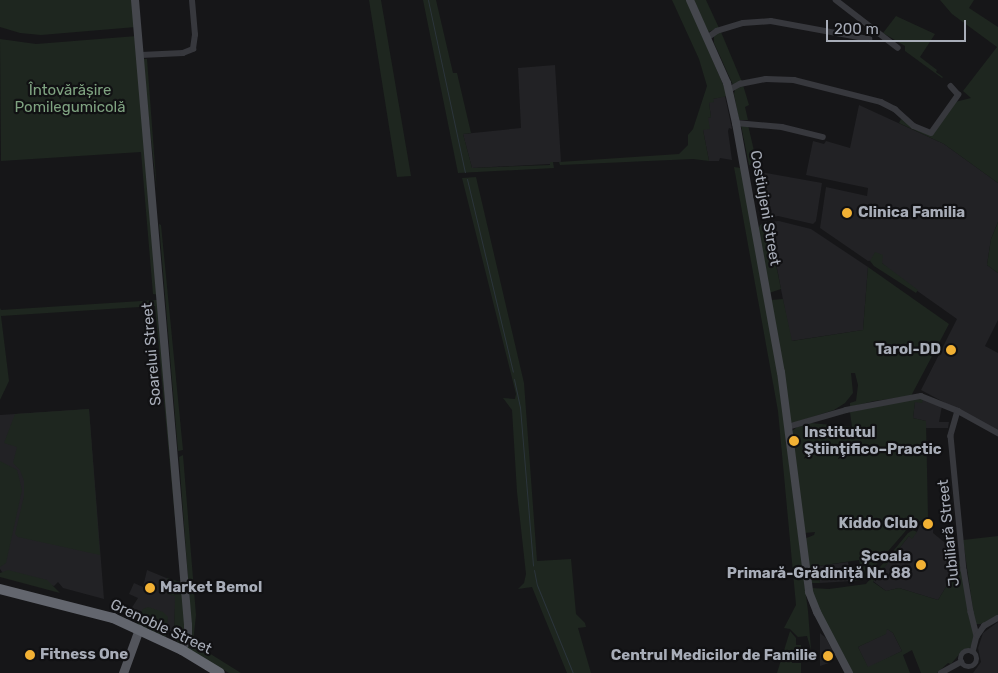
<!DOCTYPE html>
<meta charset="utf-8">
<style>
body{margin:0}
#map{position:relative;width:998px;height:673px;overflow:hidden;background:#161618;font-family:Rubik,sans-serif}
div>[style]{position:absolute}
.built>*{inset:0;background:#222225}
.green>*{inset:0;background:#1e261f}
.stream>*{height:1px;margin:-0.5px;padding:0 0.5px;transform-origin:0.5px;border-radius:0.5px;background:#2c353c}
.street>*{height:5.5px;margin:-2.75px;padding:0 2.75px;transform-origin:2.75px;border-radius:2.75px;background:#37383d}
.street>.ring{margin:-2.75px;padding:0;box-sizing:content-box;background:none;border:5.5px solid #37383d;border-radius:50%}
.secondary>*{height:8px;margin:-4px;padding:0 4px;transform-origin:4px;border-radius:4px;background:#45474d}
.primary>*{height:9px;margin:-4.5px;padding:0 4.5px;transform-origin:4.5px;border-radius:4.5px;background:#53555c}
.highway>*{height:10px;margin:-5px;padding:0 5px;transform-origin:5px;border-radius:5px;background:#63666e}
.dots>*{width:14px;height:14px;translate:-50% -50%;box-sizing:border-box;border:2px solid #111113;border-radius:50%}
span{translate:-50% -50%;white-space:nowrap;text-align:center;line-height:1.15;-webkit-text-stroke:4.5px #111113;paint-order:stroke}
.park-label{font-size:15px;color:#7fa381}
.street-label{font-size:15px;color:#a8adb8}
.poi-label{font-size:15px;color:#a8adb8;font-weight:700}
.left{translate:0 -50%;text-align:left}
.right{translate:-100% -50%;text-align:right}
.scale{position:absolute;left:826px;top:20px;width:140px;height:22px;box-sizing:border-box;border:2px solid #a8adb8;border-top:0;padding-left:6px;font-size:15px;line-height:18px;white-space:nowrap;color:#a8adb8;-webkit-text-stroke:4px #111113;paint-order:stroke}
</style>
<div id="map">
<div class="built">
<div style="clip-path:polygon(555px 65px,561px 162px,551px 162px,550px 164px,472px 168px,463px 134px,521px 128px,518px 68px)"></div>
<div style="clip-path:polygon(725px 96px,732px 129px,729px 128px,728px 131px,732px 160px,720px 158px,719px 161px,709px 161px,703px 130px,707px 118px,711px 117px,709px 103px,713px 99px)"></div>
<div style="clip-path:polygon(859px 105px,944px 144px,998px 183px,998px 222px,991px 239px,987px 265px,998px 273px,998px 320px,985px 346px,998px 353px,998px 431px,921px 390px,957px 319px,899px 278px,882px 263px,882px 260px,868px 261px,820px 228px,826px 187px,867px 196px,868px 188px,806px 175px,813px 141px,824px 144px,826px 141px,850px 148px)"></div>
<div style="clip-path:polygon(755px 171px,822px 183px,816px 221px,813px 224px,778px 216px,765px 219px)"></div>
<div style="clip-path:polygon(779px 221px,811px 229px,868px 267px,863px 330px,791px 341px,768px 222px)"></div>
<div style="clip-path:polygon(923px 399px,942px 406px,939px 422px,949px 422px,948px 428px,926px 428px,926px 421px,913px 418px,915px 401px)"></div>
<div style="clip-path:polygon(89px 409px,104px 599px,63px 588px,58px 582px,54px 586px,2px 572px,0 569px,0 415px)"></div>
<div style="clip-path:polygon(934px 520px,933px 533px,955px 551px,957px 561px,957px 569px,938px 600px,899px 588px,886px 591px,873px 581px,909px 536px,912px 538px,918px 530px,918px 526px)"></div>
<div style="clip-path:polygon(848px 562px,852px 581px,820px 583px,818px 566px)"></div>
<div style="clip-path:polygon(147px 570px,176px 582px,174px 633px,131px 609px,138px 598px,129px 594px,134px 583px,143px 587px)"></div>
<div style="clip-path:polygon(998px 622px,998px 673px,973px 673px,981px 662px,978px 648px,983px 633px)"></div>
<div style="clip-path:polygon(886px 628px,893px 633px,902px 651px,868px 668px,858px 647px,885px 634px)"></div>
<div style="clip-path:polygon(820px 633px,826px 638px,835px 655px,829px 663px,820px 666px)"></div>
</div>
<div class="green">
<div style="clip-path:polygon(0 0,133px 0,136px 27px,41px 35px,20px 33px,0 27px)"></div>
<div style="clip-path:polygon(369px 0,381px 0,411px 176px,397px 177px)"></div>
<div style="clip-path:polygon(423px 0,436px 0,453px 73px,457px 73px,471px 133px,463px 134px,472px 168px,550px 165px,550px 162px,553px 162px,554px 168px,458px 173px)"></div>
<div style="clip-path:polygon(672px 0,687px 0,728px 96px,713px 99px,714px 102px,709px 103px,711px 117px,708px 118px,710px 129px,703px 130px,709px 161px,693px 159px,560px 165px,559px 162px,679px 154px,688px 145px,688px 135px,693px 129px,707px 86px,699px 59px)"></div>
<div style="clip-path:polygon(694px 0,706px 0,719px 28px,708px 32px)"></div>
<div style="clip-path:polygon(940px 0,974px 0,969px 8px,998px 27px,998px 183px,944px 144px,899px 123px,901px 119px,931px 136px,955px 102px,971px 98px,963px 91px,997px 47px,952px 14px)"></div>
<div style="clip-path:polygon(896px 16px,935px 34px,920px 57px,937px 70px,936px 72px,943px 77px,942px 78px,905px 51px,905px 46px,883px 33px)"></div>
<div style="clip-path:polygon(721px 32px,742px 82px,733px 85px,714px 43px,714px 35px)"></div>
<div style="clip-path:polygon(137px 36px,159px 295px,153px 294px,141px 152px,1px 161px,0 39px,36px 44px)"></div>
<div style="clip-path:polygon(143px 59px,147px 59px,157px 192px,148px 112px)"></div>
<div style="clip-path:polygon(743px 85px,749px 105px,745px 107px,748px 120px,739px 120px,734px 94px,735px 89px)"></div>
<div style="clip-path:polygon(741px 125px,748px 125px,758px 168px,749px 165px)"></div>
<div style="clip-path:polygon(734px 167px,741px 168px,775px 350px,808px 611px,811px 650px,807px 636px,798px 637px,790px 629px,784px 628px,796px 605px,778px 411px)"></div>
<div style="clip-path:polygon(476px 177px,524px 383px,537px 561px,571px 559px,576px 614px,585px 623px,586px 627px,578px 628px,591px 673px,567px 673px,532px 587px,518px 589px,524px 583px,526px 574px,517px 492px,512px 410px,503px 398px,515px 399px,516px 394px,462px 178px)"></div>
<div style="clip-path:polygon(767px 221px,781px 289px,769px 293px,758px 230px,760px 225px)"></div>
<div style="clip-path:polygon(998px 222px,998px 273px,987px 265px,991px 239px)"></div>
<div style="clip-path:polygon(159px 224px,161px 225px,183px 450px,178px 451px)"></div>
<div style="clip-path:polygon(875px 252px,883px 255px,882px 263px,918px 290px,916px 293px,874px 266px,870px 261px)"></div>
<div style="clip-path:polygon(868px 267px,949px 324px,911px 396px,874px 401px,850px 407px,850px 403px,856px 401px,858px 385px,855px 373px,851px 373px,853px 393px,845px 403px,834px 410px,793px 423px,790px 422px,771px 300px,783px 299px,792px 341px,863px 330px)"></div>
<div style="clip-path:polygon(157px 300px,185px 598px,184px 639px,180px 645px,174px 637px,175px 596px,167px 594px,167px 578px,181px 582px,155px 306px,1px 316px,9px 381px,0 400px,0 308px,1px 310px)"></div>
<div style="clip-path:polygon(915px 398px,923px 399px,922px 403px,915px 402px,913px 418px,926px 421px,928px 517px,909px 527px,863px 580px,851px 581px,863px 577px,859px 560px,818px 566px,820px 583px,812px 583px,804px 539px,814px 535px,815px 532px,804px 533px,792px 431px,797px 427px,811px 423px,852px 427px,850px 412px)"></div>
<div style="clip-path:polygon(89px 409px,100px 555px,18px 537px,15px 534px,24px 496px,24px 481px,20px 470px,13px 463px,17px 447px,4px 443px,15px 414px)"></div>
<div style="clip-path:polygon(183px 455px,196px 615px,193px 643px,241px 673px,229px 673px,187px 649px,192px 632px,179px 457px)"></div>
<div style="clip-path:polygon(0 461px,17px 470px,22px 490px,6px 563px,0 567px)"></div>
<div style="clip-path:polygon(evenodd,913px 530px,917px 532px,912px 539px,909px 536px,873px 582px,886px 591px,899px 588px,938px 600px,957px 569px,957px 561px,961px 561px,974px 635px,972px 645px,969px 649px,962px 651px,951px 664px,948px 663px,937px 673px,921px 673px,912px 650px,903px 655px,910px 673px,852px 673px,814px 601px,811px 588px,829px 589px,866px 584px,908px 533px,913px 530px,887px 629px,893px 633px,902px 651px,868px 667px,858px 647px,886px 634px,887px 629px)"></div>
<div style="clip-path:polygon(998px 536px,998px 615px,981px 624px,975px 624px,963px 540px)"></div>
<div style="clip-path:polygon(8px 570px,47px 580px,60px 593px,0 577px,0 573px)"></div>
<div style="clip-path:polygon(148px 607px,163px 612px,168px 617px,166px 637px,135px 624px,143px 609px)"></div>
<div style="clip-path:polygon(790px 631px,796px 638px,796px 645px,801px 645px,801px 650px,793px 650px,792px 663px,801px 663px,801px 673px,777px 673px)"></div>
</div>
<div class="stream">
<div style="left:428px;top:0;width:176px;rotate:77.9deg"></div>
<div style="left:467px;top:179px;width:198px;rotate:76.6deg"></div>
<div style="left:514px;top:379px;width:29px;rotate:78deg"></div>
<div style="left:520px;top:407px;width:159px;rotate:85.3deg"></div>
<div style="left:534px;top:570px;width:15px;rotate:79deg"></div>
<div style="left:537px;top:585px;width:95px;rotate:67.8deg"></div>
</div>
<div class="street">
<div style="left:836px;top:0;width:78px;rotate:37.7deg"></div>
<div style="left:707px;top:38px;width:12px;rotate:-35deg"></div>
<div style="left:717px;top:31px;width:27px;rotate:-17deg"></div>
<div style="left:743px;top:23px;width:28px;rotate:-4deg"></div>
<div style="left:771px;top:21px;width:100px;rotate:10.4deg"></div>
<div style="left:141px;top:55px;width:42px;rotate:-2.7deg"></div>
<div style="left:183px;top:53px;width:11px;rotate:-22deg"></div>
<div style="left:193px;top:49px;width:14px;rotate:-82deg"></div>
<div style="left:195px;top:35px;width:35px;rotate:-95deg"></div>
<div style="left:729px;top:90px;width:13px;rotate:-29deg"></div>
<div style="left:740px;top:84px;width:26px;rotate:-11deg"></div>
<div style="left:766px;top:79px;width:28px;rotate:2deg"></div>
<div style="left:794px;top:80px;width:90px;rotate:14.2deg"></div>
<div style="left:881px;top:102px;width:16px;rotate:27deg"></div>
<div style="left:895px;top:109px;width:25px;rotate:42deg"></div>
<div style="left:914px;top:126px;width:18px;rotate:22deg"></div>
<div style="left:931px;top:133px;width:47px;rotate:-54.6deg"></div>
<div style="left:958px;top:95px;width:11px;rotate:-131deg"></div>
<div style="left:736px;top:123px;width:46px;rotate:5deg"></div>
<div style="left:782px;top:127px;width:42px;rotate:13.7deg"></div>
<div style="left:958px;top:411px;width:26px;rotate:106deg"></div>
<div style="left:951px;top:436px;width:135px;rotate:84.5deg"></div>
<div style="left:964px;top:570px;width:43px;rotate:80.5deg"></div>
<div style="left:971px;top:612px;width:25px;rotate:76deg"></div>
<div style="left:977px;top:636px;width:16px;rotate:104deg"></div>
<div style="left:788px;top:427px;width:60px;rotate:-16.3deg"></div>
<div style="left:846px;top:410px;width:76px;rotate:-10.6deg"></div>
<div style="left:921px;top:396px;width:40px;rotate:22deg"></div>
<div style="left:958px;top:411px;width:46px;rotate:28.8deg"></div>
<div style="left:977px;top:636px;width:12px;rotate:-55deg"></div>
<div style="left:984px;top:626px;width:16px;rotate:-30deg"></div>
<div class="ring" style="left:961px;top:651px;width:10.5px;height:10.5px"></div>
<div style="left:941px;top:673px;width:23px;rotate:-29deg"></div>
</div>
<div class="secondary">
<div style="left:135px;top:0;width:627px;rotate:85.15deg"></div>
<div style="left:188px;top:625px;width:13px;rotate:90deg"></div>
<div style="left:188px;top:638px;width:13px;rotate:117deg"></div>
<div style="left:690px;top:0;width:91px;rotate:66deg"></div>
<div style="left:727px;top:83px;width:41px;rotate:77.3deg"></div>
<div style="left:736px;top:123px;width:253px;rotate:79.8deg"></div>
<div style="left:781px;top:372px;width:222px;rotate:82.7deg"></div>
<div style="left:809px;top:592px;width:22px;rotate:68deg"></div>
<div style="left:817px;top:612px;width:69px;rotate:62.3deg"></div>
</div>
<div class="primary">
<div style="left:123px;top:673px;width:47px;rotate:-70deg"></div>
</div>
<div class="highway">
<div style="left:0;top:589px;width:117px;rotate:14.4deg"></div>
<div style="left:113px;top:618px;width:76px;rotate:24.9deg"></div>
<div style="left:182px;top:650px;width:44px;rotate:31.2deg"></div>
</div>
<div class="dots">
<div style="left:847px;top:213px;background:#f2b134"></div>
<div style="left:951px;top:350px;background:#f2b134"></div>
<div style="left:794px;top:441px;background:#f2b134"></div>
<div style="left:928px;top:524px;background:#f2b134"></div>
<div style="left:921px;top:565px;background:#f2b134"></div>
<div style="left:150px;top:588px;background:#f2b134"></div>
<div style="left:30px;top:655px;background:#f2b134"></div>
<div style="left:828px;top:656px;background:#f2b134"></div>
</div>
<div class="park-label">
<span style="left:70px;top:99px">Întovărășire<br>Pomilegumicolă</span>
</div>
<div class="street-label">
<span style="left:765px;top:208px;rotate:80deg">Costiujeni Street</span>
<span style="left:152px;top:354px;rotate:-95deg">Soarelui Street</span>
<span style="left:949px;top:533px;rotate:-96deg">Jubiliară Street</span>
<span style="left:161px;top:627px;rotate:25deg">Grenoble Street</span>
</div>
<div class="poi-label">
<span class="left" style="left:858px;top:213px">Clinica Familia</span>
<span class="right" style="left:941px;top:350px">Tarol-DD</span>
<span class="left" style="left:804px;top:441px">Institutul<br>Ştiinţifico–Practic</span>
<span class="right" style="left:918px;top:524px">Kiddo Club</span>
<span class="right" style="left:911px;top:565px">Școala<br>Primară-Grădiniță Nr. 88</span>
<span class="left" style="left:160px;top:588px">Market Bemol</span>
<span class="left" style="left:40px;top:655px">Fitness One</span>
<span class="right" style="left:817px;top:656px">Centrul Medicilor de Familie</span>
</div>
<div class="scale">200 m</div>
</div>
